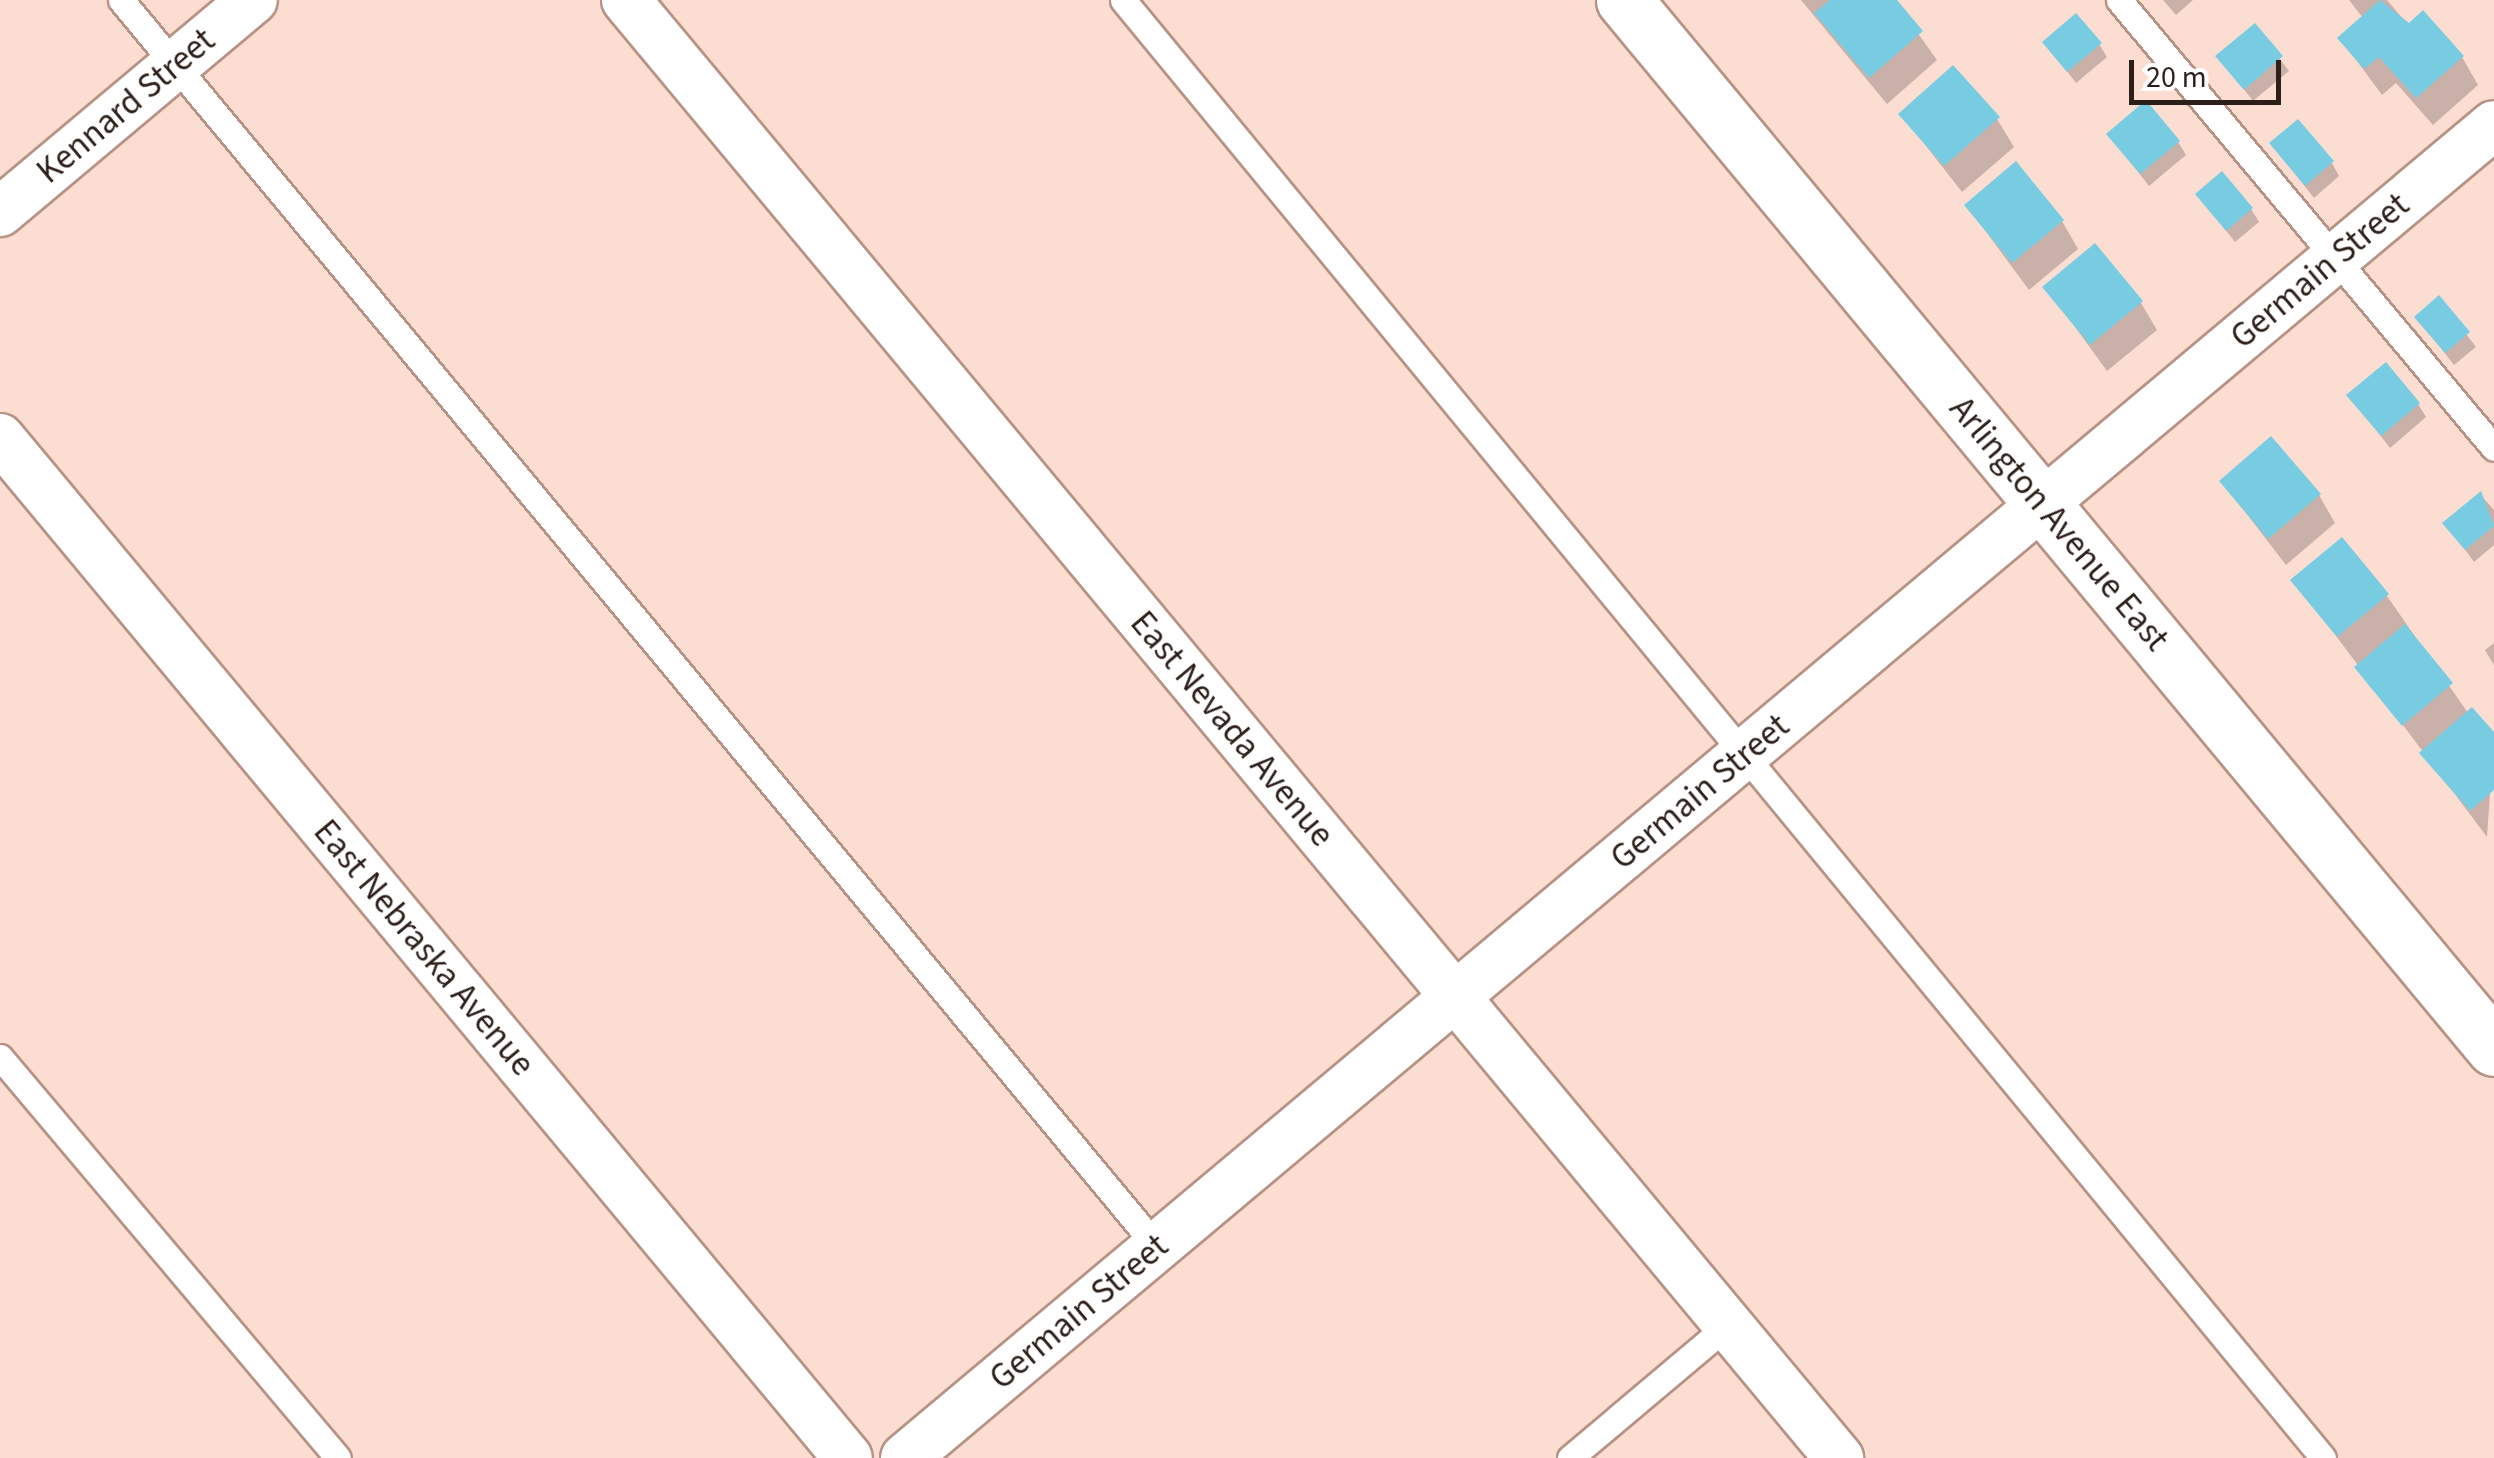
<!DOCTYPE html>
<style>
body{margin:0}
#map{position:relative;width:2494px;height:1458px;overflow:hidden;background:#fcddd2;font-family:"Source Sans 3",sans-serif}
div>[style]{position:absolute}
.shadow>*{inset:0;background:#0003}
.building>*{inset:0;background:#78cce2}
.roads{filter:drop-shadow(2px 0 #b69386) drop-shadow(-2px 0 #b69386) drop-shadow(0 2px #b69386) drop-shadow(0 -2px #b69386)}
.service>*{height:25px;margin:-12.5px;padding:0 12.5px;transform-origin:12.5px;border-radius:12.5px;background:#fff}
.minor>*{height:48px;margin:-24px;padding:0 24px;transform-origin:24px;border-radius:24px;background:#fff}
.tertiary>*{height:55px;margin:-27.5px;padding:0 27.5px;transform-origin:27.5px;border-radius:27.5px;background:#fff}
span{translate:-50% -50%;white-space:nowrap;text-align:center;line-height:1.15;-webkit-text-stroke:10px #fff;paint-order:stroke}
.street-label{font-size:35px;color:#2c1f1a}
.scale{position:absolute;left:2129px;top:60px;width:152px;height:45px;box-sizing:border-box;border:5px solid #2c1f1a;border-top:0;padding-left:12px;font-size:30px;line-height:35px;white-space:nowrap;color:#2c1f1a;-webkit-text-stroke:8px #fff;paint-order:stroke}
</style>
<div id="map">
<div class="shadow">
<div style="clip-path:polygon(1801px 0,1894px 0,1937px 60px,1887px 104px)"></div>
<div style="clip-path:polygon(2163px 0,2193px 0,2176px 15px)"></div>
<div style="clip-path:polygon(2349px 0,2387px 0,2409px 26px,2462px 57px,2478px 85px,2433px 125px,2396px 83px,2382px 95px,2340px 38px,2363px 18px)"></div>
<div style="clip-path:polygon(2255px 26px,2289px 71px,2253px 101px,2219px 57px)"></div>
<div style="clip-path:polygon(2045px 42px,2099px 44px,2107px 57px,2076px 83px)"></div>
<div style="clip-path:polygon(1901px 114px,1997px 119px,2014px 147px,1962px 192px)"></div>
<div style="clip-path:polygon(2109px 134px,2178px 142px,2186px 155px,2149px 186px)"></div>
<div style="clip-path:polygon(2272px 144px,2332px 163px,2339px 176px,2314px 198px)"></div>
<div style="clip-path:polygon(2198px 194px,2251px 209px,2259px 222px,2235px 242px)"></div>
<div style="clip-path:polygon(1967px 206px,2062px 221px,2078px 249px,2029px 290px)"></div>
<div style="clip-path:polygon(2046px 287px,2141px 303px,2157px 330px,2107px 371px)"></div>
<div style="clip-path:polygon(2439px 299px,2476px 347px,2454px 365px,2417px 317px)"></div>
<div style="clip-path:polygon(2349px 395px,2418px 404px,2426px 417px,2390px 448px)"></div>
<div style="clip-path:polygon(2222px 482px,2319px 495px,2335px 523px,2286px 565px)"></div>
<div style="clip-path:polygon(2480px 494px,2494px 510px,2494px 545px,2474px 562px,2446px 523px)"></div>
<div style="clip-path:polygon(2294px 580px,2387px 596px,2468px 713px,2494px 736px,2487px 837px)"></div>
<div style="clip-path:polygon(2494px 643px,2494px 665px,2485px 650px)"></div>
</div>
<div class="building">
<div style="clip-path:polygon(1830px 0,1897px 0,1923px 31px,1869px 78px,1814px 13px)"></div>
<div style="clip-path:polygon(2380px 0,2409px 23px,2423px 10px,2464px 56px,2416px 98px,2379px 57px,2364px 69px,2337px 38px)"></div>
<div style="clip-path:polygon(2076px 13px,2102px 43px,2067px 72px,2042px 42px)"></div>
<div style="clip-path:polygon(2255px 23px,2283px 56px,2244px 90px,2215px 56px)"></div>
<div style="clip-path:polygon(1953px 65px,2000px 117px,1944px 166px,1898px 114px)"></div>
<div style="clip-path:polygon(2146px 100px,2180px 141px,2140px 174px,2106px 134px)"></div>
<div style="clip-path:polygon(2298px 119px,2334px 161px,2305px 186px,2269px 143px)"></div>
<div style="clip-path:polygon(2016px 161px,2064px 220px,2012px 263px,1964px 205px)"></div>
<div style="clip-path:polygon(2222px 171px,2253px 208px,2226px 231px,2195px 194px)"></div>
<div style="clip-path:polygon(2095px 243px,2143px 301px,2090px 345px,2042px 287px)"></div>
<div style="clip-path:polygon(2439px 295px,2470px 332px,2445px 353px,2414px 317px)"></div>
<div style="clip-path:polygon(2386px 362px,2420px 403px,2381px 436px,2346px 395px)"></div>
<div style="clip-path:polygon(2271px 436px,2321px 494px,2268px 539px,2219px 481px)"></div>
<div style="clip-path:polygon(2481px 491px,2494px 526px,2465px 550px,2442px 523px)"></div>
<div style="clip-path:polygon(2342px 537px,2389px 594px,2337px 637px,2290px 580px)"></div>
<div style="clip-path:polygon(2405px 624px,2453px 683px,2402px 726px,2354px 667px)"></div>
<div style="clip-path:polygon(2472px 707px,2494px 732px,2494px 790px,2470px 811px,2419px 753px)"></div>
</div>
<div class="roads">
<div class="service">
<div style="left:121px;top:0;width:1621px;rotate:50.28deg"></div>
<div style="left:1123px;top:0;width:1888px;rotate:50.54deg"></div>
<div style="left:2119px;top:0;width:584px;rotate:50.07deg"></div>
<div style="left:0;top:1057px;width:524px;rotate:49.87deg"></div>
<div style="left:1570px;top:1458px;width:207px;rotate:-40.1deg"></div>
</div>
<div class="minor">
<div style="left:626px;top:0;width:1897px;rotate:50.24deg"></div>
<div style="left:0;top:212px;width:330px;rotate:-40deg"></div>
<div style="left:0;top:438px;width:1326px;rotate:50.26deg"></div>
<div style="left:905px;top:1458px;width:2074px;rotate:-39.99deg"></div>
</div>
<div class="tertiary">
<div style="left:1624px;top:0;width:1362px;rotate:50.3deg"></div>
</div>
</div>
<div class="street-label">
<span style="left:126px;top:106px;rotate:-40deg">Kennard Street</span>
<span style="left:2320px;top:271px;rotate:-40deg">Germain Street</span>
<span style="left:2059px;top:524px;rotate:50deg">Arlington Avenue East</span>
<span style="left:1232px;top:729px;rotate:50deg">East Nevada Avenue</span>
<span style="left:1700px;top:792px;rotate:-40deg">Germain Street</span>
<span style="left:424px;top:948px;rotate:50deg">East Nebraska Avenue</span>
<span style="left:1079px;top:1312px;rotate:-40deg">Germain Street</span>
</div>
<div class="scale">20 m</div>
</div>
